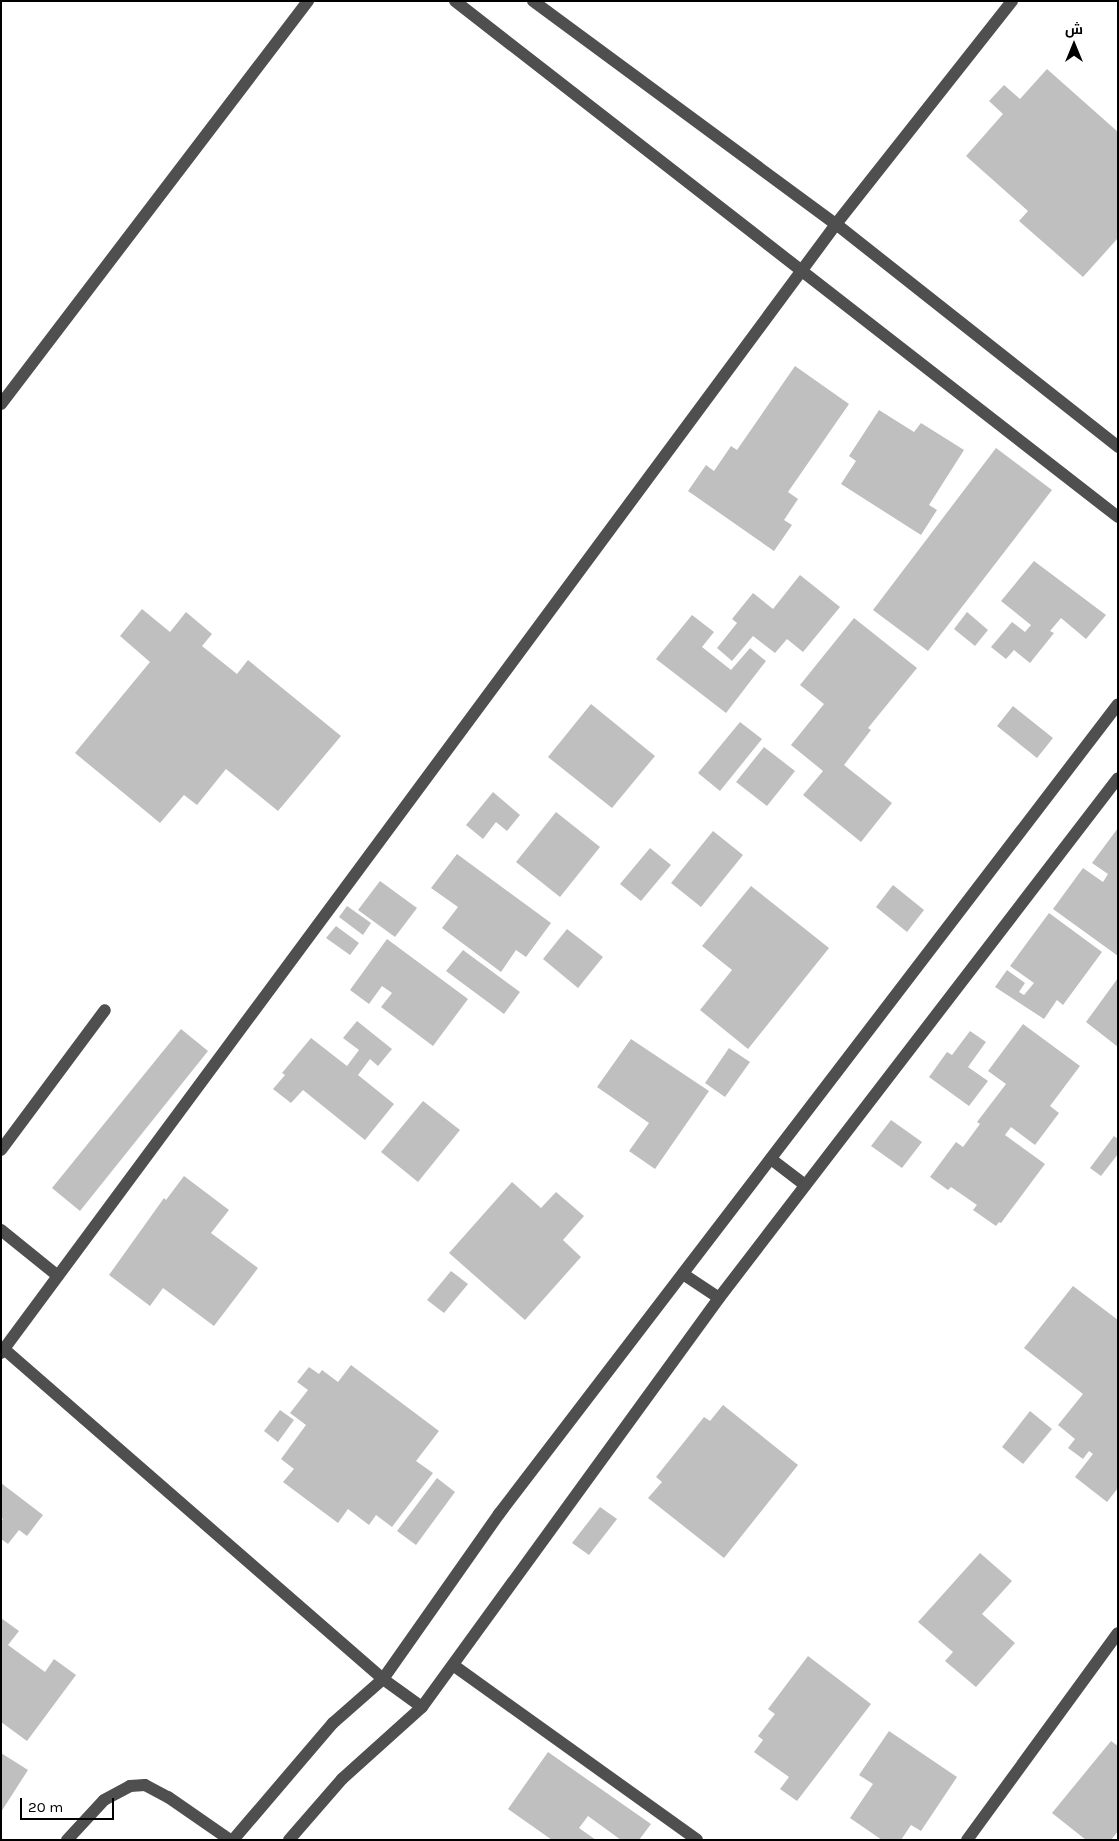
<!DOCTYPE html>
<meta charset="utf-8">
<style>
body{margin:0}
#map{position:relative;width:1119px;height:1841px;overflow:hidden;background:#fff;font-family:Karla,Cairo,sans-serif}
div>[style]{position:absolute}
.building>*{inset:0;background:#bfbfbf}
.minor>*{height:12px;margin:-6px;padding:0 6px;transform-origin:6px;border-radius:6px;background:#4f4f4f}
span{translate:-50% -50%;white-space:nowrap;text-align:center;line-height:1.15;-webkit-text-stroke:5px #fff;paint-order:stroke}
.frame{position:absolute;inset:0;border:2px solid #000;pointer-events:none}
.north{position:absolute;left:1049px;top:20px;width:50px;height:50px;-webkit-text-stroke:4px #fff;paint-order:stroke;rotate:0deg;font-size:14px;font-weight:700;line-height:20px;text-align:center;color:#000}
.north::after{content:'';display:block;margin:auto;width:18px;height:22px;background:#000;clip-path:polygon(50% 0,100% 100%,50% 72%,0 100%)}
.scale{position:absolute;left:20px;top:1798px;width:94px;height:22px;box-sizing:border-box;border:2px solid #000;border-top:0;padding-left:6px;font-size:15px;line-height:18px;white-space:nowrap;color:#000;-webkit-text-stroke:4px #fff;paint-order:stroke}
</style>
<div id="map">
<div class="building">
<div style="clip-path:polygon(1047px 69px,1118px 132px,1118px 238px,1083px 277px,1019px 221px,1028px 211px,966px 156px,1003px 114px,989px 101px,1004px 85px,1020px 99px)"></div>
<div style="clip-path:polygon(795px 366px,849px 404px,788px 492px,798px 499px,784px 520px,792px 525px,774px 551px,688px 491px,706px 465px,714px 471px,731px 446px,737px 450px)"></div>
<div style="clip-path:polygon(879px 410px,914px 432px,921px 423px,964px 450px,929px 505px,937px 510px,921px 535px,841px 484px,856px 461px,849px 456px)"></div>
<div style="clip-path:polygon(996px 448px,1052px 490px,928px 651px,873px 610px)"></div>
<div style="clip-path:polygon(1034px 561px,1106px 615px,1086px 639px,1061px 618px,1050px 631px,1054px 633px,1030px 663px,1014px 650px,1006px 659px,991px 647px,1012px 622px,1025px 632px,1031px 625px,1001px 601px)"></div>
<div style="clip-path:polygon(800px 575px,840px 607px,803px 652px,787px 639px,775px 653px,753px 636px,732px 661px,717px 648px,737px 623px,732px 619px,753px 593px,773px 609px)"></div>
<div style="clip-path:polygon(142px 609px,170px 632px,186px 612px,212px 634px,202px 646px,237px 674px,248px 660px,341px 736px,278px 811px,226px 769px,197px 805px,184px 795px,160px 823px,75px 753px,150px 662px,120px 636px)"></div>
<div style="clip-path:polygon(967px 612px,988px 630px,975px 646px,954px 629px)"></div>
<div style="clip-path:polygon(692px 615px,714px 632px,702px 647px,731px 670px,750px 648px,766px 661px,726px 713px,656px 659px)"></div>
<div style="clip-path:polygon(854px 618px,917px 668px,868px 728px,871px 730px,844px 765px,892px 803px,861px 842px,803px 795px,823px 771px,791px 745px,824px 704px,800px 685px)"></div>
<div style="clip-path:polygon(591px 704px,655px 756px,612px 808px,548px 757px)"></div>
<div style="clip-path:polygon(1013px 706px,1053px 738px,1037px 758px,997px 726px)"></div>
<div style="clip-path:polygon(740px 722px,762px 739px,720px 791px,698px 773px)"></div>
<div style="clip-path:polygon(764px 747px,795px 771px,767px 806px,736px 782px)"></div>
<div style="clip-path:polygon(493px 792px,520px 815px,507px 831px,496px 822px,483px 839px,466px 825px)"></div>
<div style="clip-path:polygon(556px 812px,600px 847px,560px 897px,516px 862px)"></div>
<div style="clip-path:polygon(1118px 828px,1118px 956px,1053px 909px,1083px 868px,1103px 882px,1108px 874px,1092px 863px)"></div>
<div style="clip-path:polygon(713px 831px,743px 855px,701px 907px,671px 883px)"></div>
<div style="clip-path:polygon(650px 848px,671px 865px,641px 901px,620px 884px)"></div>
<div style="clip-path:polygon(457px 854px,551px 923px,526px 957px,516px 950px,501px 972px,442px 928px,458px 907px,431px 888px)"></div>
<div style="clip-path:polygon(380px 881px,417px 908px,395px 937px,358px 910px)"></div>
<div style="clip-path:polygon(893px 885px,924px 910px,907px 932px,876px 907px)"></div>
<div style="clip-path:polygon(751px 886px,829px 948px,748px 1049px,700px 1010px,732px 970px,702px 946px)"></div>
<div style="clip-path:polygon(347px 906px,371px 923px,363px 935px,339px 917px)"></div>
<div style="clip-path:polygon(1049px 913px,1102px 952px,1063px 1005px,1057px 1000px,1044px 1019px,995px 987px,1007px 970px,1025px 983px,1019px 992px,1024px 995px,1034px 983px,1010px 966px)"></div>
<div style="clip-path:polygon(336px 926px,359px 943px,350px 955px,326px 938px)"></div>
<div style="clip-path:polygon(567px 929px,603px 957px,578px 988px,543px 959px)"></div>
<div style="clip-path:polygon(387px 939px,468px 999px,433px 1046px,381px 1007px,392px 993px,382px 986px,369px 1004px,350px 990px)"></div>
<div style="clip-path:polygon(463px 950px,520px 992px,504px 1014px,446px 971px)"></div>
<div style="clip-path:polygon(1118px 978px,1118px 1047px,1086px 1022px)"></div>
<div style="clip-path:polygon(357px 1021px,392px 1049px,378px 1066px,370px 1059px,358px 1075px,394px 1104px,365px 1140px,303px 1090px,291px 1103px,273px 1089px,285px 1075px,282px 1073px,311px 1038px,347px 1066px,359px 1050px,343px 1038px)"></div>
<div style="clip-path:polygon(1023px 1024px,1080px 1066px,1050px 1106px,1059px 1113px,1035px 1145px,1011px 1127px,1005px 1135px,1045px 1164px,1001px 1223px,999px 1222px,996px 1226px,973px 1210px,977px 1205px,951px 1187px,948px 1190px,930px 1177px,956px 1142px,963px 1147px,980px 1124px,977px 1122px,1006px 1084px,988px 1071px)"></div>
<div style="clip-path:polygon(181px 1029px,208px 1051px,80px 1211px,52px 1188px)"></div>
<div style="clip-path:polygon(970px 1031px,986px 1042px,968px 1067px,988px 1081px,969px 1106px,929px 1077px,947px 1052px,952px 1055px)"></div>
<div style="clip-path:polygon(631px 1039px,709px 1091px,655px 1169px,629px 1151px,649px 1123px,597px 1087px)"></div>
<div style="clip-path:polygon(729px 1048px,750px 1062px,725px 1097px,705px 1083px)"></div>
<div style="clip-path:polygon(423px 1101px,460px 1130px,418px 1182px,381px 1152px)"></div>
<div style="clip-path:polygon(891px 1120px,922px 1142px,902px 1168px,871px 1146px)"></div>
<div style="clip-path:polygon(1114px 1136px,1118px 1139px,1118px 1154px,1101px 1176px,1090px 1168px)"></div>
<div style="clip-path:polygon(184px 1176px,229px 1210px,211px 1233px,258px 1268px,214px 1326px,163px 1288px,150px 1306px,109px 1275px,164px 1198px,166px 1200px)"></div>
<div style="clip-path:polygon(512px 1182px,541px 1208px,556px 1192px,584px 1216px,563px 1240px,581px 1257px,525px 1320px,449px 1253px)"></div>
<div style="clip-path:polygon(451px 1271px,468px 1284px,444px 1313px,427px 1300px)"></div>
<div style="clip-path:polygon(1073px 1286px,1118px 1320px,1118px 1488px,1107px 1502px,1075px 1477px,1093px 1454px,1089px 1451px,1083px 1459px,1068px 1448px,1075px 1439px,1058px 1425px,1083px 1394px,1024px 1348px)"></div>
<div style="clip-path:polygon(351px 1365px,439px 1431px,416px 1461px,433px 1473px,392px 1527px,376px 1515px,369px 1525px,348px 1509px,338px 1523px,283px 1482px,294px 1469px,281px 1459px,306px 1425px,290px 1413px,308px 1390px,297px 1382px,309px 1367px,319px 1374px,322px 1370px,338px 1382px)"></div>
<div style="clip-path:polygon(723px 1405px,798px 1465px,724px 1558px,648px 1498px,662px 1482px,656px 1477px,704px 1417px,710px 1421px)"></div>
<div style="clip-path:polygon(280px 1410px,294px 1420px,278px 1442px,264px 1431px)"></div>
<div style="clip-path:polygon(1030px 1411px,1052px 1429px,1023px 1464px,1002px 1447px)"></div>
<div style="clip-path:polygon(437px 1478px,455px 1492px,416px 1545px,397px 1531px)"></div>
<div style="clip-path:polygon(1px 1483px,43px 1515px,27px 1536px,19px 1530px,8px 1544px,1px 1539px,1px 1522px,3px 1519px,1px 1518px)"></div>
<div style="clip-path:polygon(600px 1507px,617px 1519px,589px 1555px,572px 1543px)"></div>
<div style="clip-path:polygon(980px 1553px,1012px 1581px,982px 1614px,1015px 1643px,976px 1687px,945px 1661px,953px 1652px,918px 1622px)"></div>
<div style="clip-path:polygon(1px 1618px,19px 1631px,8px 1645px,45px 1672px,54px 1659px,76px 1675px,27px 1741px,1px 1722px)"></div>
<div style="clip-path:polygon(808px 1656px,871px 1704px,797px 1801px,780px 1789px,789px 1777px,754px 1752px,763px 1740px,758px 1736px,775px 1714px,768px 1709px)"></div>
<div style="clip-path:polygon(889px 1731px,957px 1777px,921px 1831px,911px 1825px,901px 1840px,882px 1840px,850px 1818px,873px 1784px,859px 1775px)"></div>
<div style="clip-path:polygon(1111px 1741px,1118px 1746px,1118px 1831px,1111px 1840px,1086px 1840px,1052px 1813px)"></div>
<div style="clip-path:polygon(548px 1752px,651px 1824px,639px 1840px,621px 1840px,588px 1816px,579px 1828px,596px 1840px,552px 1840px,508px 1809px)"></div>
<div style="clip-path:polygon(1px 1753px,28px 1770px,1px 1812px)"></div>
</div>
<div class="minor">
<div style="left:455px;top:1px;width:840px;rotate:37.89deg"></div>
<div style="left:533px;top:1px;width:376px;rotate:36.4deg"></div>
<div style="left:836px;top:224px;width:360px;rotate:38.3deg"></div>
<div style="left:1px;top:404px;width:507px;rotate:-52.7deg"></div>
<div style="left:1px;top:1150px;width:174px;rotate:-53.4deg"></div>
<div style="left:771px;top:1159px;width:43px;rotate:37.4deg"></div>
<div style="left:1px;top:1230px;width:73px;rotate:38.9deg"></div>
<div style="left:683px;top:1274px;width:43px;rotate:33.7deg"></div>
<div style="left:4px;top:1349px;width:503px;rotate:41.05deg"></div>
<div style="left:383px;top:1679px;width:48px;rotate:35.7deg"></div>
<div style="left:1px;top:1353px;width:1404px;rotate:-53.51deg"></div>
<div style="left:836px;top:224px;width:284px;rotate:-51.7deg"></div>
<div style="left:453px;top:1665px;width:300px;rotate:35.6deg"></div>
<div style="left:67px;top:1840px;width:54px;rotate:-47.2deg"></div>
<div style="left:104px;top:1800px;width:30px;rotate:-28deg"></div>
<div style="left:130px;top:1786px;width:15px;rotate:-4deg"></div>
<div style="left:145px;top:1785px;width:26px;rotate:28deg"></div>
<div style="left:168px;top:1797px;width:75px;rotate:34.7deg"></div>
<div style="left:233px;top:1840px;width:154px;rotate:-49.5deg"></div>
<div style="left:333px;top:1723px;width:67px;rotate:-41.3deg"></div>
<div style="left:383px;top:1679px;width:202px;rotate:-54.9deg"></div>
<div style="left:499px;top:1514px;width:1019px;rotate:-52.61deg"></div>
<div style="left:289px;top:1840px;width:81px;rotate:-49deg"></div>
<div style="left:342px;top:1779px;width:108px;rotate:-42deg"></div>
<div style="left:422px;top:1707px;width:505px;rotate:-54.01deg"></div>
<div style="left:719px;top:1298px;width:655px;rotate:-52.5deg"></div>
<div style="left:967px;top:1840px;width:256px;rotate:-53.9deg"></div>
</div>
<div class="frame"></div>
<div class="north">ش</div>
<div class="scale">20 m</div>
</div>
